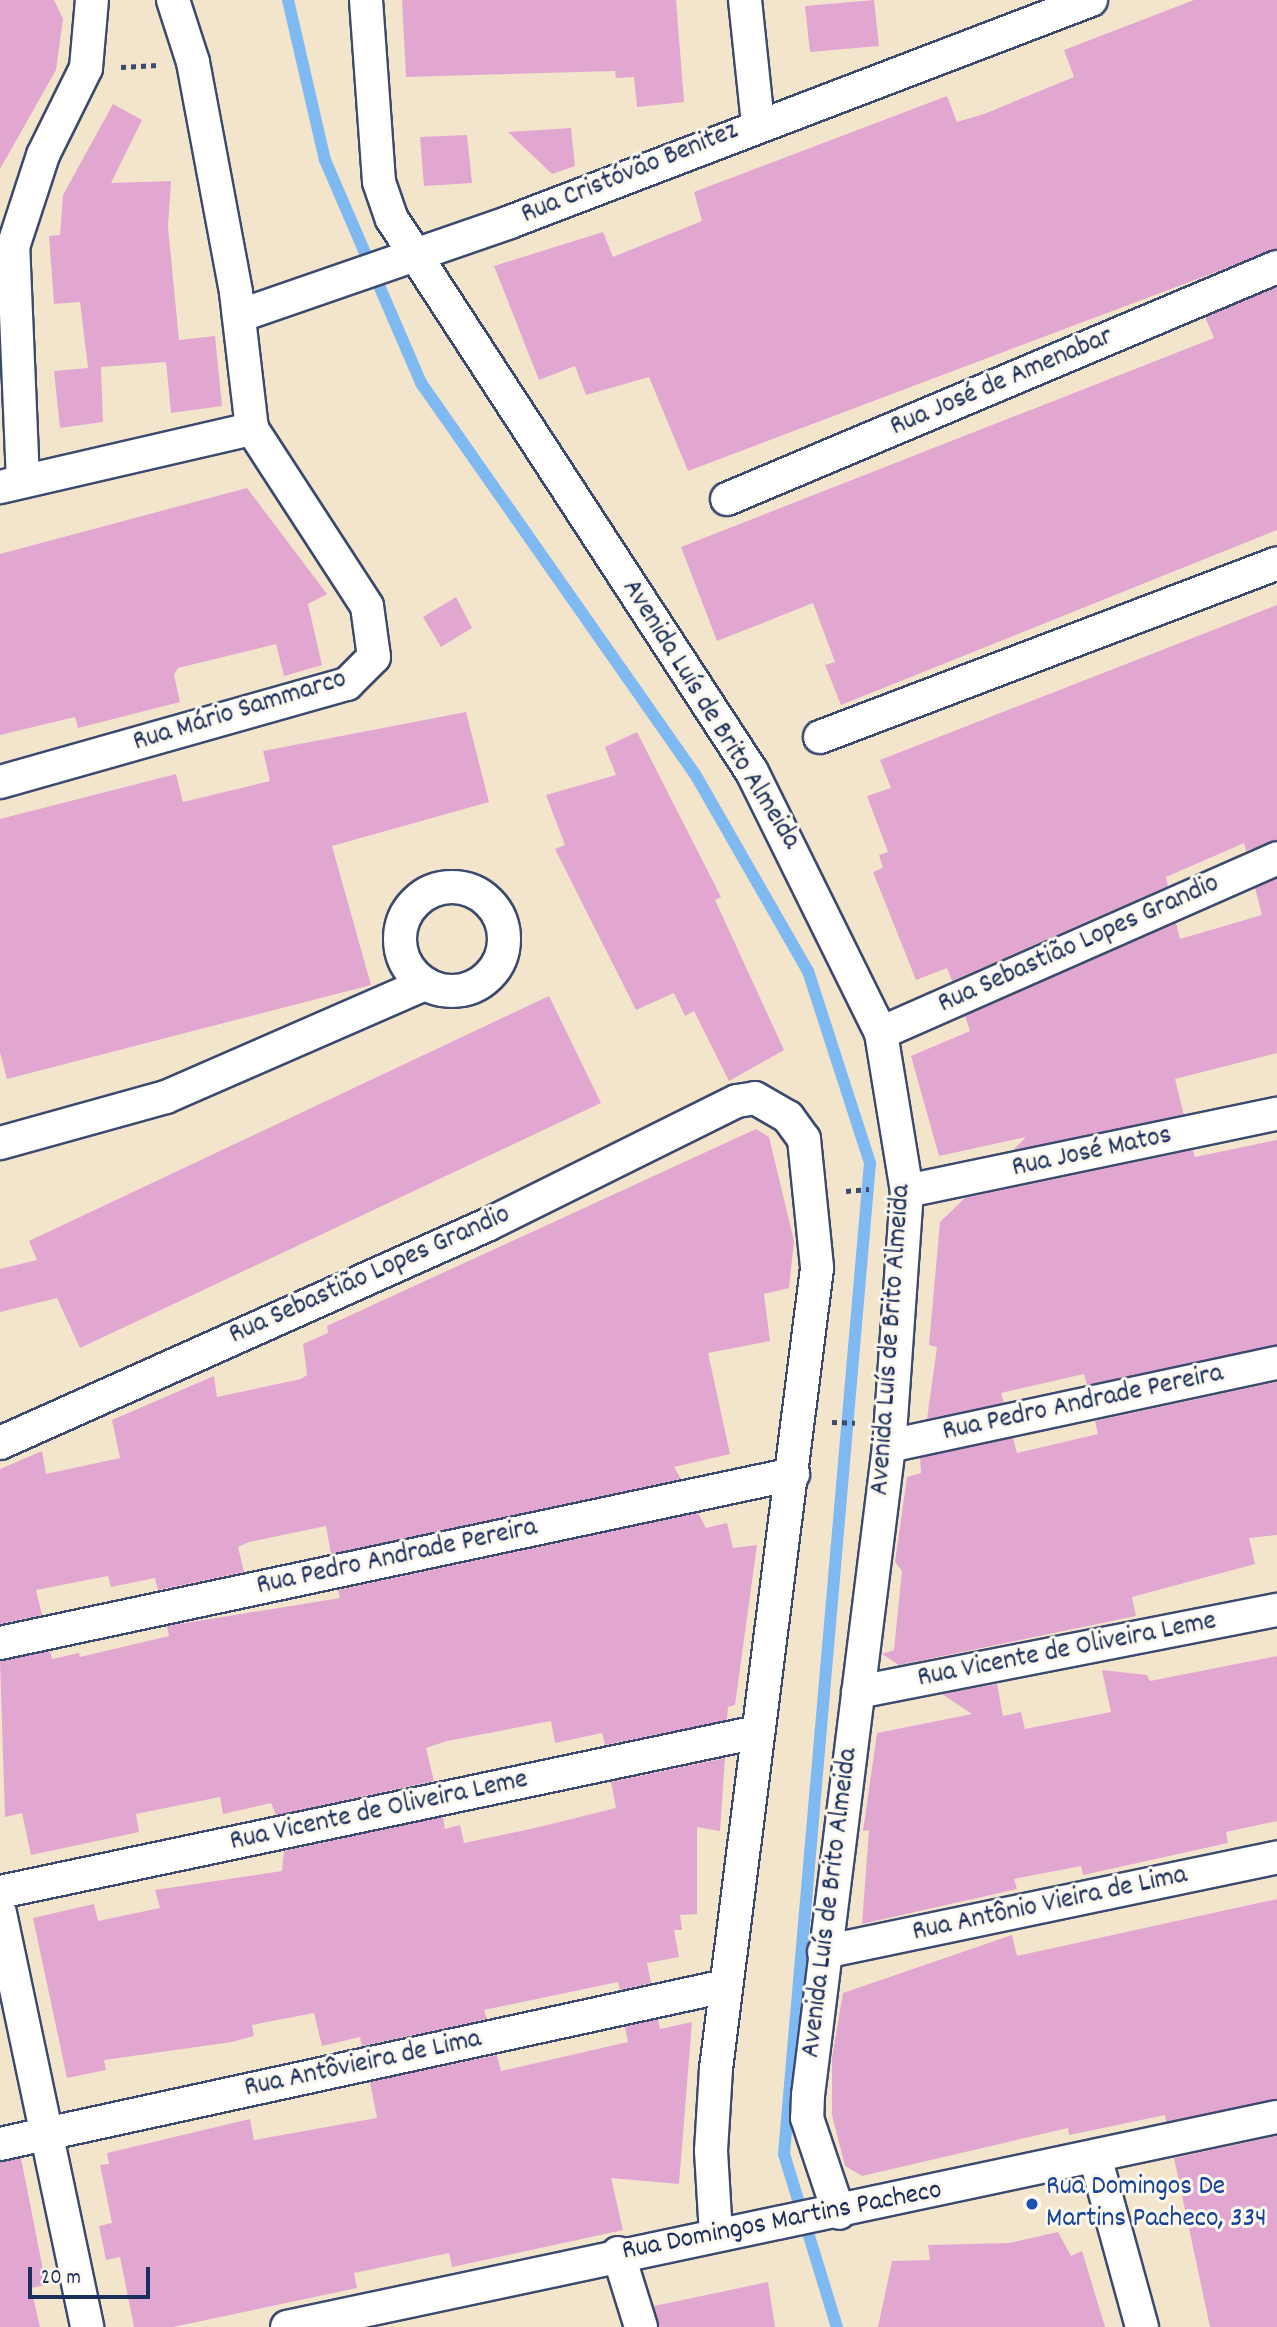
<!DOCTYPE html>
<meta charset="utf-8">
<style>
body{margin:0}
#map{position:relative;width:1277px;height:2327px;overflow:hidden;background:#f3e5cb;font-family:Dekko,sans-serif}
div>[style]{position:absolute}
.stream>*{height:12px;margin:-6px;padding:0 6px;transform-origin:6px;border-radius:6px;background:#7fb9f1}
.building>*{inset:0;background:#e2a7d1}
.path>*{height:4.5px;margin-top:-2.25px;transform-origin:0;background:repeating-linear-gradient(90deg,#3b4a6e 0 5px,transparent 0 10px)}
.roads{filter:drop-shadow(2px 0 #3b4a6e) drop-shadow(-2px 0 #3b4a6e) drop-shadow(0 2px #3b4a6e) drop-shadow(0 -2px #3b4a6e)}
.minor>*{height:32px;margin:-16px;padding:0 16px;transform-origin:16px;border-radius:16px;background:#fff}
.minor>.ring{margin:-16px;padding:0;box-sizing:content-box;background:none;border:32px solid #fff;border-radius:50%}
.dots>*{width:19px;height:19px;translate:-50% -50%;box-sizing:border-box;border:4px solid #fbf7ec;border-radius:50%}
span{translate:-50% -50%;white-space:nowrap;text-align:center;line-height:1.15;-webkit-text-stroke:6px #fbf7ec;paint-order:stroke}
.street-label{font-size:28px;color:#1b2f5e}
.transit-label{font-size:28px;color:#164399}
.left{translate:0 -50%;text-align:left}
.scale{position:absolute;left:28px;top:2267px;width:122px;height:32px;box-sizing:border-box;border:4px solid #1b2f5e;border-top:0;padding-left:9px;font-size:21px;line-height:24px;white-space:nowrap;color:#1b2f5e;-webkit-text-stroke:5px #fbf7ec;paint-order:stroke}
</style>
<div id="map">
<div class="stream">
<div style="left:288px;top:0;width:164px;rotate:77deg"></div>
<div style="left:325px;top:160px;width:243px;rotate:66.7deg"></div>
<div style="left:421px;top:383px;width:477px;rotate:55deg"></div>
<div style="left:695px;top:774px;width:227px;rotate:60.2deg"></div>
<div style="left:808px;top:971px;width:202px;rotate:72.1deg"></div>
<div style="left:870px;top:1163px;width:995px;rotate:94.96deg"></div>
<div style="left:784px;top:2154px;width:181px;rotate:73deg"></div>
</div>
<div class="building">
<div style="clip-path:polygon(0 0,54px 0,63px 19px,56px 70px,0 169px)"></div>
<div style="clip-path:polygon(402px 0,676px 0,684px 102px,637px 107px,634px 77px,616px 78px,615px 71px,406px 77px)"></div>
<div style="clip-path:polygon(874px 0,879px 46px,810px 52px,805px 6px)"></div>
<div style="clip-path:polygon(1194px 0,1277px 0,1277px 249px,688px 471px,649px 377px,586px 395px,575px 366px,539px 380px,494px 266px,603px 232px,613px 257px,702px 221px,694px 192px,947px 96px,957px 122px,984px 114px,1074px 77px,1064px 50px)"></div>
<div style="clip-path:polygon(113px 104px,142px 120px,111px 183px,171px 181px,168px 227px,179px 340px,215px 336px,222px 406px,171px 413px,166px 362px,101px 367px,103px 422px,60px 428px,54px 371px,88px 368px,80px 302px,54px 304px,49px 236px,60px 235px,63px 195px)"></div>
<div style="clip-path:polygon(571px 128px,575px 166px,552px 174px,508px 132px)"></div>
<div style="clip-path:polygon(467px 135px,472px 183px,424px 186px,420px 137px)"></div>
<div style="clip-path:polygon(1277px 287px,1277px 530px,841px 705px,825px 665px,835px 662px,813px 603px,717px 641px,681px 547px,1214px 338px,1205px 317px)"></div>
<div style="clip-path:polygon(247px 488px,327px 594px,308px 604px,322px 665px,284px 676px,276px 644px,178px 668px,174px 675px,180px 702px,78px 728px,75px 717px,0 735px,0 554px)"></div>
<div style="clip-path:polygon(456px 597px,472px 628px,441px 647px,423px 617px)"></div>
<div style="clip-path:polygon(1277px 605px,1277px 840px,1246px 851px,1244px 843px,1166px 877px,1168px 886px,952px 981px,947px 968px,916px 980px,873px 872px,883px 868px,879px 855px,888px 852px,867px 796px,891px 788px,880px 760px)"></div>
<div style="clip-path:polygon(466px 712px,489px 802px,332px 846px,371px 985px,7px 1079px,0 1052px,0 819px,176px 774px,183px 802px,270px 781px,263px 751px)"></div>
<div style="clip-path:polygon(637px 732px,721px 897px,715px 900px,784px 1050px,729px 1081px,694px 1011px,685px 1016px,674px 993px,636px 1010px,555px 849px,565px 845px,546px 795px,616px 775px,605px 747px)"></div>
<div style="clip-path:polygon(1277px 878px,1277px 1053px,1175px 1079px,1184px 1115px,1013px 1150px,1026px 1137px,939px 1156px,911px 1056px,970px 1031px,965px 1016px,1176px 923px,1180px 939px,1262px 915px,1255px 888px)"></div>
<div style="clip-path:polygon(549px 996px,601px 1103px,80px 1348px,57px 1298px,0 1312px,0 1269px,37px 1260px,29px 1241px)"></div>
<div style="clip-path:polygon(756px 1129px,769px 1137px,794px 1241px,789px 1288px,764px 1294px,770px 1341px,708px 1353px,730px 1454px,674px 1467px,681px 1479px,331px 1554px,326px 1526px,249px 1542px,238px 1547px,244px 1572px,158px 1590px,155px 1578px,111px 1587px,108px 1576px,36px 1590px,42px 1615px,0 1624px,0 1469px,42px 1451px,46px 1474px,120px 1458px,112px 1420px,214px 1376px,217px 1397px,301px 1379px,307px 1375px,303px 1344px,328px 1333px,327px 1326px)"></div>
<div style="clip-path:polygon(1277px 1140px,1277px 1345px,1087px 1385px,1084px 1374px,1001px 1393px,1004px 1403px,927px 1419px,937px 1347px,929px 1345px,940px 1222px,965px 1198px,1193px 1150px,1195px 1157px)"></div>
<div style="clip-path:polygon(1277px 1382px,1277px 1535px,1249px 1538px,1255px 1564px,1132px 1597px,1136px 1616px,899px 1665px,882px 1654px,894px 1650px,902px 1571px,895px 1562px,907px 1477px,921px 1473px,920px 1458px,1013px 1438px,1017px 1453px,1098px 1434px,1095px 1421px)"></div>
<div style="clip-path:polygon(698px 1513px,706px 1528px,727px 1523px,733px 1548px,757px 1545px,735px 1705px,728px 1707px,727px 1720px,605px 1745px,602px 1733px,555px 1743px,551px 1721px,447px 1741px,426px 1748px,434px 1781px,276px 1815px,271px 1803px,223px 1814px,220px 1797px,136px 1814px,139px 1832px,31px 1855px,22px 1813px,5px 1817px,0 1661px,50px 1651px,52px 1659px,79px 1653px,80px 1657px,169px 1636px,167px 1626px,340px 1598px,338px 1590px)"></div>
<div style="clip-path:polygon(1277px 1656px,1277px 1821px,1226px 1832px,1228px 1843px,1083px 1875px,1081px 1866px,1014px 1879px,1017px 1889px,862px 1924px,869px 1830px,863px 1831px,877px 1733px,972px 1714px,942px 1694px,997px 1684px,1003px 1716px,1021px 1712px,1025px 1729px,1111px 1712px,1102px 1670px,1147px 1675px,1150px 1681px)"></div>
<div style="clip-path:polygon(725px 1758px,720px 1831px,697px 1827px,697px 1914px,680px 1915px,682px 1930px,674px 1930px,679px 1957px,647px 1963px,651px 1983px,620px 1990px,618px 1982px,484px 2010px,487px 2019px,362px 2046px,360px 2037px,322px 2046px,314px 2013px,252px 2025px,254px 2036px,232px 2042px,104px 2060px,106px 2070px,67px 2078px,33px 1918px,94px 1904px,98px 1921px,160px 1908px,155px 1890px,282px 1871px,284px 1851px,443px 1817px,445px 1829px,460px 1825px,464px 1843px,535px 1828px,616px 1808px,611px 1782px)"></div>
<div style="clip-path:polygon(1277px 1899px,1277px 2099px,1166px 2122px,1165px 2115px,1069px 2135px,1068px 2128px,862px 2176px,845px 2166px,832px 2115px,832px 2058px,843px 1993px,1012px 1935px,1017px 1956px)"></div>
<div style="clip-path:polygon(658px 2019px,660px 2029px,692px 2022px,679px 2184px,611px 2178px,623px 2230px,452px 2267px,449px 2253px,354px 2273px,357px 2288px,173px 2327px,134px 2327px,120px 2257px,106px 2260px,99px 2226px,112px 2223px,100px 2165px,109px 2164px,107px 2153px,250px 2119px,254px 2140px,377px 2118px,370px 2082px,497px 2055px,501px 2071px,628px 2042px,625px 2027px)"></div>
<div style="clip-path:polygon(1277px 2136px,1277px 2327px,1210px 2327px,1174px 2158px)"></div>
<div style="clip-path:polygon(21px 2158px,46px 2285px,31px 2288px,40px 2327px,0 2327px,0 2162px)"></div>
<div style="clip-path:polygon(1058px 2232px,1071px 2256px,1082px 2251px,1105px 2327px,878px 2327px,892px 2261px,930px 2260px,928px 2245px,1009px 2243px)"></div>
<div style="clip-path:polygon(768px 2282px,775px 2327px,659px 2327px,654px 2306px)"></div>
</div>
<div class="path">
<div style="left:121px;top:67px;width:37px;rotate:-3deg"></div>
<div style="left:846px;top:1191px;width:23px;rotate:-5deg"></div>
<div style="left:832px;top:1422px;width:23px;rotate:2deg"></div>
</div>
<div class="roads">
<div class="minor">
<div style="left:366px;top:0;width:182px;rotate:85.9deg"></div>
<div style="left:379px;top:182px;width:39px;rotate:71deg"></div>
<div style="left:392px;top:219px;width:660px;rotate:56.94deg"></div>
<div style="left:752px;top:772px;width:291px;rotate:63.7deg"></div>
<div style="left:881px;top:1033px;width:160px;rotate:80.7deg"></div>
<div style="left:907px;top:1191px;width:256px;rotate:94deg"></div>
<div style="left:889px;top:1446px;width:654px;rotate:97.11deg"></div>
<div style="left:808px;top:2095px;width:23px;rotate:92deg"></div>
<div style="left:807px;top:2118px;width:100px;rotate:71.4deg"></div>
<div style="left:745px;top:0;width:125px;rotate:84deg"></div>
<div style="left:239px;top:316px;width:287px;rotate:-19.1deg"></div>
<div style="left:510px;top:222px;width:622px;rotate:-20.91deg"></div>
<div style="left:23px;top:481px;width:234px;rotate:-92.4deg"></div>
<div style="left:13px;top:247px;width:97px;rotate:-71.9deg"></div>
<div style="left:43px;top:155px;width:97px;rotate:-63.7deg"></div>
<div style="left:86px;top:68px;width:68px;rotate:-85deg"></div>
<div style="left:0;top:487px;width:259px;rotate:-13deg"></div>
<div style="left:727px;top:499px;width:597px;rotate:-22.87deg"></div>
<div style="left:820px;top:737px;width:489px;rotate:-20.8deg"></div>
<div style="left:0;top:782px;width:361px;rotate:-15.8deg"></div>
<div style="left:347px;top:684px;width:38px;rotate:-45deg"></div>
<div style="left:374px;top:657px;width:51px;rotate:-97.8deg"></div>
<div style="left:367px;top:606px;width:211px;rotate:-123deg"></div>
<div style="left:252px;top:429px;width:138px;rotate:-96.7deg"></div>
<div style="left:236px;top:292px;width:234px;rotate:-100.6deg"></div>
<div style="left:193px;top:62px;width:65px;rotate:-107.9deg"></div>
<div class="ring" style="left:400px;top:887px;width:72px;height:72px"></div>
<div style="left:881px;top:1033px;width:433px;rotate:-23.8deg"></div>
<div style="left:0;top:1143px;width:172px;rotate:-15.5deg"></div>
<div style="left:166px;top:1097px;width:283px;rotate:-23.6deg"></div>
<div style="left:907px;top:1191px;width:378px;rotate:-11.8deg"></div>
<div style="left:0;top:1443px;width:534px;rotate:-24.12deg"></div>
<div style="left:487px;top:1225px;width:279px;rotate:-26.4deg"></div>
<div style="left:737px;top:1101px;width:18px;rotate:-9deg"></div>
<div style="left:755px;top:1098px;width:38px;rotate:30deg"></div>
<div style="left:788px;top:1117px;width:27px;rotate:54deg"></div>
<div style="left:804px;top:1139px;width:130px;rotate:84.2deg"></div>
<div style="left:817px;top:1268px;width:807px;rotate:97.19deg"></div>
<div style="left:716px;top:2069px;width:82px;rotate:93.5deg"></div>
<div style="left:711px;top:2151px;width:83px;rotate:86.6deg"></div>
<div style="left:889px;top:1446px;width:397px;rotate:-12.1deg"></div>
<div style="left:0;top:1643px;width:811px;rotate:-12.03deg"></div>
<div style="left:858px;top:1692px;width:427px;rotate:-11.1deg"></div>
<div style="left:0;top:1892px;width:774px;rotate:-11.93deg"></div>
<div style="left:0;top:1913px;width:423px;rotate:78.1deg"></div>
<div style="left:824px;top:1952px;width:463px;rotate:-11.8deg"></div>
<div style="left:0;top:2144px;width:742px;rotate:-12.29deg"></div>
<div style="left:1096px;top:2160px;width:173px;rotate:74.6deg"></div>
<div style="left:618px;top:2253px;width:77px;rotate:72.7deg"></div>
<div style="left:287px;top:2327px;width:1012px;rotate:-11.98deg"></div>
</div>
</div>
<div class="dots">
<div style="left:1032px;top:2204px;background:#1a4fb4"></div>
</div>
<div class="street-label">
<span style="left:630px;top:174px;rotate:-22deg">Rua Cristóvão Benitez</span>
<span style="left:1002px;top:383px;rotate:-23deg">Rua José de Amenabar</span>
<span style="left:240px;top:712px;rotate:-17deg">Rua Mário Sammarco</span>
<span style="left:710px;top:715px;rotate:58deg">Avenida Luís de Brito Almeida</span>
<span style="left:1079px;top:945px;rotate:-24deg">Rua Sebastião Lopes Grandio</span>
<span style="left:1092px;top:1153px;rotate:-12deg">Rua José Matos</span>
<span style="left:370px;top:1276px;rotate:-24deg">Rua Sebastião Lopes Grandio</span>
<span style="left:892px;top:1340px;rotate:-86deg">Avenida Luís de Brito Almeida</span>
<span style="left:1083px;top:1404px;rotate:-12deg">Rua Pedro Andrade Pereira</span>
<span style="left:397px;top:1558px;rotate:-12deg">Rua Pedro Andrade Pereira</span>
<span style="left:1067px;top:1651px;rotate:-11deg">Rua Vicente de Oliveira Leme</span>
<span style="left:379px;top:1812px;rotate:-12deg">Rua Vicente de Oliveira Leme</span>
<span style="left:831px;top:1903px;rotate:-83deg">Avenida Luís de Brito Almeida</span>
<span style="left:1050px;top:1905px;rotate:-12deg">Rua Antônio Vieira de Lima</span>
<span style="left:363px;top:2065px;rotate:-12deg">Rua Antôvieira de Lima</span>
<span style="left:782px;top:2222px;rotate:-11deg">Rua Domingos Martins Pacheco</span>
</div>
<div class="transit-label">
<span class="left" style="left:1046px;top:2204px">Rua Domingos De<br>Martins Pacheco, 334</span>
</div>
<div class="scale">20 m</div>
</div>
